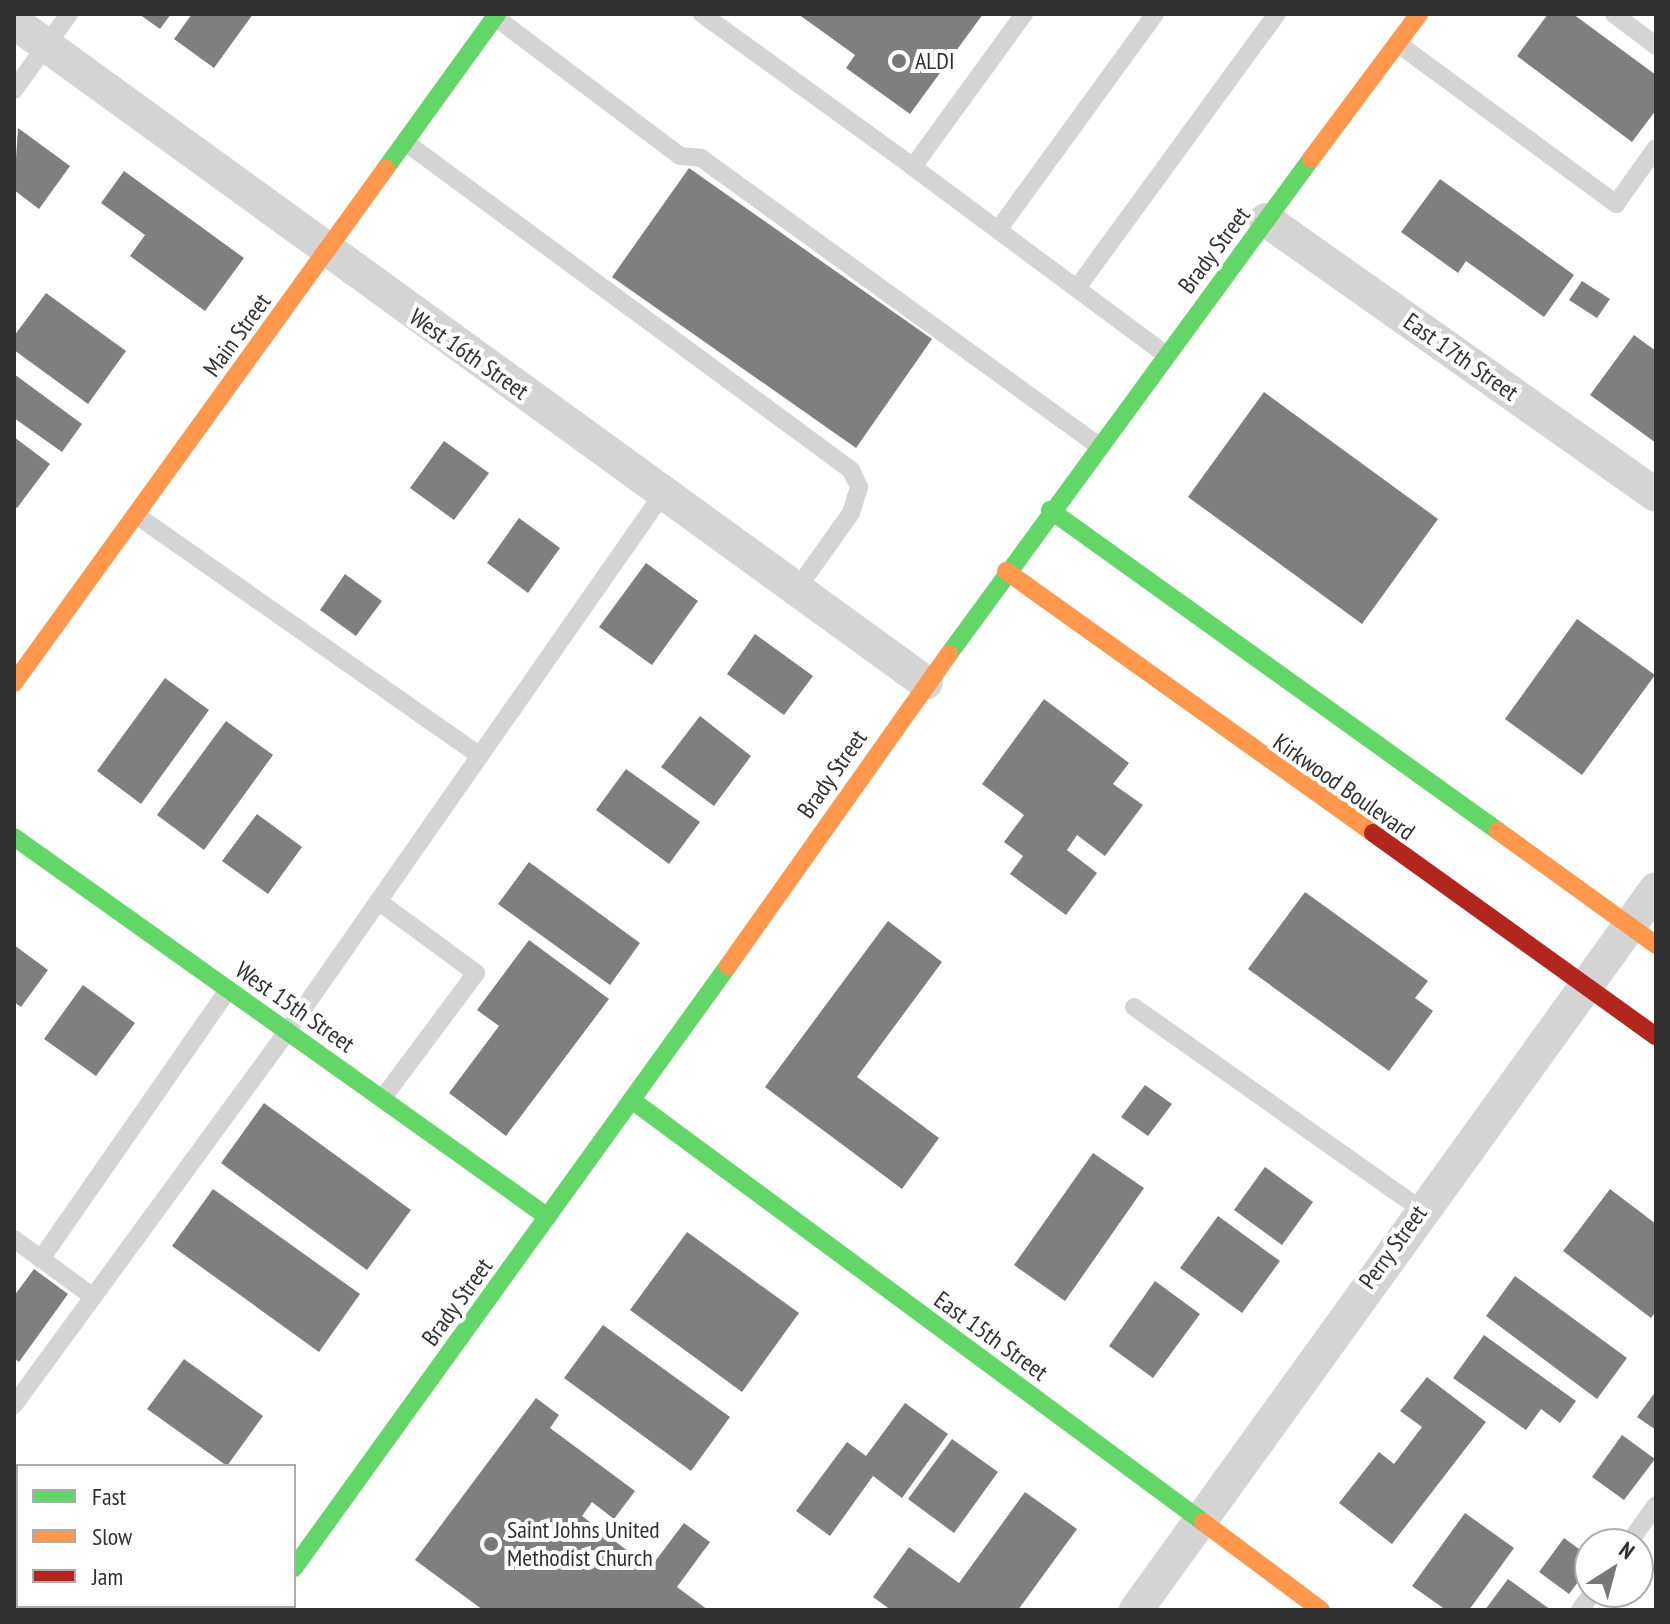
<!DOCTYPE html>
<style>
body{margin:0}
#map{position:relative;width:1670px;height:1624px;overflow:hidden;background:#fff;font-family:"PT Sans Narrow",sans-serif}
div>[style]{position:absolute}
.building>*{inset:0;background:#7f7f7f}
.lane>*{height:18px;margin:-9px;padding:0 9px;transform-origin:9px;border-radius:9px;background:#d4d4d4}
.street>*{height:34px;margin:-17px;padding:0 17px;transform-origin:17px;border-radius:17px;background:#d4d4d4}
.fast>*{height:18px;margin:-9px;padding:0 9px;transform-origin:9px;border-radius:9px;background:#63d668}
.slow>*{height:18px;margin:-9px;padding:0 9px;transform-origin:9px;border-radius:9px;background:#ff974d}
.jam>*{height:18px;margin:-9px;padding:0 9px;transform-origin:9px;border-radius:9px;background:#b3261e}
.dots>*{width:22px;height:22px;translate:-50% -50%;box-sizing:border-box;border:4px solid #fff;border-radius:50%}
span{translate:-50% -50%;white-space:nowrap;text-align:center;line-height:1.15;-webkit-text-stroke:8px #fff;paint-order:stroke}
.poi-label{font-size:24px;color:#303030}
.left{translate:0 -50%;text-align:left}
.street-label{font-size:24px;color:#303030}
.frame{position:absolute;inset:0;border:16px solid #303030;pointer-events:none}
.legend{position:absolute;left:16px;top:1464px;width:280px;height:144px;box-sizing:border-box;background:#fff;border:2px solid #acacac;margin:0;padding:10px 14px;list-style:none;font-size:24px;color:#303030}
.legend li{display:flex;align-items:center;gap:16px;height:40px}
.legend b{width:40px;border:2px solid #acacac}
.north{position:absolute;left:1574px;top:1528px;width:80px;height:80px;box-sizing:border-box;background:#fff;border:2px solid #acacac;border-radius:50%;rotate:36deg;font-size:22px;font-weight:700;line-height:32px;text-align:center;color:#303030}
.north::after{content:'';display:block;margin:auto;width:28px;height:36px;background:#787878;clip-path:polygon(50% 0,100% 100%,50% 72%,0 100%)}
</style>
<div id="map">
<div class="building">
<div style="clip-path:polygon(139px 14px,171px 14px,160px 29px)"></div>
<div style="clip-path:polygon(192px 14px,253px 14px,214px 68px,174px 39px)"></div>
<div style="clip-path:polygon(798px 14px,983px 14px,910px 114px,846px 68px,855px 55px)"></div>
<div style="clip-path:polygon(1548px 14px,1573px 14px,1656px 75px,1656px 110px,1632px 142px,1517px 56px)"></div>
<div style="clip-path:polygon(18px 128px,70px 166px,39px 209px,14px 190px)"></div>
<div style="clip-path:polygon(689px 168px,932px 339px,856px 448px,612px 277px)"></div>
<div style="clip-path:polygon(124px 171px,244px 258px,205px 311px,130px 256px,145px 235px,101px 203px)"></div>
<div style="clip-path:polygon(1440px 179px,1574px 275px,1544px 317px,1466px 261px,1458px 273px,1401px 232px)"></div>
<div style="clip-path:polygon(1582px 281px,1610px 299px,1597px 318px,1569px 300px)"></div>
<div style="clip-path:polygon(46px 293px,126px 351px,88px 404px,14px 350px,14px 336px)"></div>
<div style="clip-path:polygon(1634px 335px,1656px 351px,1656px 443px,1590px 395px)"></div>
<div style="clip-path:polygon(14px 374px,82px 424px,62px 452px,14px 418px)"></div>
<div style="clip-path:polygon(1264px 392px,1438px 519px,1362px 624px,1188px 497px)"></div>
<div style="clip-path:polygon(14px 437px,50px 464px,17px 508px,14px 506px)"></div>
<div style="clip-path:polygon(444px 441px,489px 473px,454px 520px,410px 488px)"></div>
<div style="clip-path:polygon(519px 518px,560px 548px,528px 593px,487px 563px)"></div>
<div style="clip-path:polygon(646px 563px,698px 601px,652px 665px,599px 627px)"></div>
<div style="clip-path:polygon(345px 574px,382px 601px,356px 636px,320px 610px)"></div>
<div style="clip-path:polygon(1577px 619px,1655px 675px,1582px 775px,1505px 719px)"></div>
<div style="clip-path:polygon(755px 634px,813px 676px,784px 715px,727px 674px)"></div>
<div style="clip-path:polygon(165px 678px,209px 710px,141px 804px,97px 771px)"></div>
<div style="clip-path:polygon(1044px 699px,1129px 763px,1113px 784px,1143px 805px,1105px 856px,1077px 835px,1067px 850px,1097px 873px,1066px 915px,1010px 874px,1023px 856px,1004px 842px,1024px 815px,982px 784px)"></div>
<div style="clip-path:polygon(700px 716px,751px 756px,714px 806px,661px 767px)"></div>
<div style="clip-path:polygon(226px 721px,273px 755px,204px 850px,157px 815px)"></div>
<div style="clip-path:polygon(626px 769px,700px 822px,669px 864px,596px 810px)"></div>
<div style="clip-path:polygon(257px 814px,302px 847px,268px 894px,222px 861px)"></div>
<div style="clip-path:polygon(529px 862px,640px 943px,610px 985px,498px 904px)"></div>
<div style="clip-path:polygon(1305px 892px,1428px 981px,1415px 998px,1433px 1011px,1389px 1071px,1248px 969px)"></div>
<div style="clip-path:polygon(888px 921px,942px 962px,857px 1077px,939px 1138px,902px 1189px,765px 1087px)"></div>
<div style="clip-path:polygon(529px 940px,609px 999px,506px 1136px,449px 1093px,499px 1026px,477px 1010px)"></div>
<div style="clip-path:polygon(14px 945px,48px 970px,21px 1007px,14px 1002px)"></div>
<div style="clip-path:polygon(83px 985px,135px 1023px,96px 1076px,44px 1039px)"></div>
<div style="clip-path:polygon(1145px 1085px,1172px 1104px,1148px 1136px,1121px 1117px)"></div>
<div style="clip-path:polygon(264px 1103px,411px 1210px,367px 1270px,221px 1163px)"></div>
<div style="clip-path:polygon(1093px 1153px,1144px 1188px,1065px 1301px,1014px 1265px)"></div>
<div style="clip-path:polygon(1265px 1167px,1313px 1202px,1282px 1245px,1234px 1210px)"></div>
<div style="clip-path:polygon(213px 1189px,360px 1294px,319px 1352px,172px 1246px)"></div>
<div style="clip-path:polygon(1610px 1189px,1656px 1224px,1656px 1311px,1651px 1318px,1563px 1251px)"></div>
<div style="clip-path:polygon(1218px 1216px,1280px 1261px,1242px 1313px,1180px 1268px)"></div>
<div style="clip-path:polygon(687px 1232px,799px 1313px,742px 1392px,630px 1310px)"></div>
<div style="clip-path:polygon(34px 1269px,68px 1294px,19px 1362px,14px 1358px,14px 1296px)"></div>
<div style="clip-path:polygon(1515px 1276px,1627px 1358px,1597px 1399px,1486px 1316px)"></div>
<div style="clip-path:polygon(1155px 1281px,1200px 1314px,1153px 1378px,1109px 1346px)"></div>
<div style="clip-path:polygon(603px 1325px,730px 1417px,691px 1471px,564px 1378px)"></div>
<div style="clip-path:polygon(1484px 1335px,1576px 1401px,1560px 1423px,1541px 1409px,1526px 1430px,1453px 1378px)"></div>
<div style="clip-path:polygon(184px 1359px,263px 1416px,227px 1466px,147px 1409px)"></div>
<div style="clip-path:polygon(1427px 1377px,1486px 1422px,1392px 1544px,1339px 1503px,1379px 1452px,1394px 1464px,1422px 1427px,1400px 1411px)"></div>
<div style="clip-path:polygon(1656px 1391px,1656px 1430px,1637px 1417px)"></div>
<div style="clip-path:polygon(536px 1398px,559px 1415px,550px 1428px,635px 1491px,614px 1519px,592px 1502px,582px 1516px,650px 1568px,684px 1523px,710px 1542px,677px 1587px,708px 1610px,483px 1610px,415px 1560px)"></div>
<div style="clip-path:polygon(905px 1403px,948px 1434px,902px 1498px,873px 1476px,830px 1536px,796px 1511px,847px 1442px,866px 1456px)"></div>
<div style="clip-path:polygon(1622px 1435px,1655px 1459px,1624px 1500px,1592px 1477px)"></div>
<div style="clip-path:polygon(952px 1439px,998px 1472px,954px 1533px,908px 1499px)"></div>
<div style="clip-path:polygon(1025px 1492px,1077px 1529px,1018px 1610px,891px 1610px,873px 1597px,909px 1547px,959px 1583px)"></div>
<div style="clip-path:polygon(1465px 1513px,1514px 1548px,1469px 1610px,1446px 1610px,1412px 1586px)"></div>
<div style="clip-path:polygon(1564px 1538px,1590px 1557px,1590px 1566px,1569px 1594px,1539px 1572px)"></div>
<div style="clip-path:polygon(1508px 1579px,1551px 1610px,1485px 1610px)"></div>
</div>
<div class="lane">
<div style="left:702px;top:14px;width:261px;rotate:35.9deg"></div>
<div style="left:1024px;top:14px;width:189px;rotate:126deg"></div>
<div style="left:913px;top:167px;width:315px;rotate:36.6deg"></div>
<div style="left:1614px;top:14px;width:53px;rotate:37.3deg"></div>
<div style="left:495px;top:17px;width:231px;rotate:36.9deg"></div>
<div style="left:680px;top:156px;width:21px;rotate:5deg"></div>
<div style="left:701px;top:158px;width:491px;rotate:35.9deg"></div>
<div style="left:1397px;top:43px;width:272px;rotate:36.3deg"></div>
<div style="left:1616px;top:204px;width:69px;rotate:-54.5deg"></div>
<div style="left:14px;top:90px;width:94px;rotate:-54.1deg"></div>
<div style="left:405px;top:142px;width:554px;rotate:36.33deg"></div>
<div style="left:851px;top:470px;width:19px;rotate:65deg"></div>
<div style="left:859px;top:487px;width:27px;rotate:107deg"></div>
<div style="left:851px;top:513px;width:93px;rotate:125.4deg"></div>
<div style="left:998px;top:230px;width:267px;rotate:-54deg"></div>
<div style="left:1077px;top:288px;width:339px;rotate:-53.9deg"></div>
<div style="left:136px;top:515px;width:420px;rotate:35deg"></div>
<div style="left:378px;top:901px;width:122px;rotate:36.3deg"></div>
<div style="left:476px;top:973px;width:157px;rotate:126.7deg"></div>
<div style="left:1134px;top:1007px;width:350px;rotate:35.2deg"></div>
<div style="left:14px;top:1239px;width:97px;rotate:36.2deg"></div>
<div style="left:41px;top:1259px;width:328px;rotate:-55.2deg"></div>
<div style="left:14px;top:1405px;width:462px;rotate:-53.8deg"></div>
<div style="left:287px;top:1032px;width:659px;rotate:-55.08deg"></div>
<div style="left:1628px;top:1544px;width:48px;rotate:-54.3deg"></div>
<div style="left:1580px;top:1610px;width:22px;rotate:-54deg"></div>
</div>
<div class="street">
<div style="left:14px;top:22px;width:1126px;rotate:35.93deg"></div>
<div style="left:1266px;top:220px;width:477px;rotate:35.2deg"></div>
<div style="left:1136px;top:1610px;width:889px;rotate:-54.2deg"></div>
</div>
<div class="fast">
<div style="left:386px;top:168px;width:190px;rotate:-54.2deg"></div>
<div style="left:1050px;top:510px;width:551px;rotate:35.62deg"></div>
<div style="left:949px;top:654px;width:613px;rotate:-53.82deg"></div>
<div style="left:14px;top:837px;width:655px;rotate:35.44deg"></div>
<div style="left:633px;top:1101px;width:709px;rotate:36.45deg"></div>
<div style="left:294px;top:1568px;width:742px;rotate:-54.21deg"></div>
<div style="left:263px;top:1610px;width:5px;rotate:-53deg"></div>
</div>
<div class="slow">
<div style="left:1311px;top:159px;width:181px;rotate:-53.3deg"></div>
<div style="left:1006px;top:571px;width:451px;rotate:35.5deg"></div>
<div style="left:14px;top:683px;width:635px;rotate:-54.16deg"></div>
<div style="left:1498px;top:831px;width:195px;rotate:35.8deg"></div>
<div style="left:728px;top:966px;width:382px;rotate:-54.7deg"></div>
<div style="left:1203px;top:1522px;width:147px;rotate:36.7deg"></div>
</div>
<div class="jam">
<div style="left:1373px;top:833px;width:348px;rotate:35.7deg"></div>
</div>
<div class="dots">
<div style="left:899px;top:61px;background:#787878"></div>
<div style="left:491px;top:1544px;background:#787878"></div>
</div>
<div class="poi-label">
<span class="left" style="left:915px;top:61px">ALDI</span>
<span class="left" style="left:507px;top:1544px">Saint Johns United<br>Methodist Church</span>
</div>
<div class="street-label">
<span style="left:1214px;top:250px;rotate:-53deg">Brady Street</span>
<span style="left:237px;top:335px;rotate:-54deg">Main Street</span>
<span style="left:469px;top:354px;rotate:35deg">West 16th Street</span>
<span style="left:1461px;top:357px;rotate:35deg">East 17th Street</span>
<span style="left:832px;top:774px;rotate:-55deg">Brady Street</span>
<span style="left:1344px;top:787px;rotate:35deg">Kirkwood Boulevard</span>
<span style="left:295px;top:1007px;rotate:35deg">West 15th Street</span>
<span style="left:1393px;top:1247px;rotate:-54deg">Perry Street</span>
<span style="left:457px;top:1302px;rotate:-54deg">Brady Street</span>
<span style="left:991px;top:1336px;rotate:36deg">East 15th Street</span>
</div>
<div class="frame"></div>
<ul class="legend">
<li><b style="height:10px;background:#63d668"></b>Fast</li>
<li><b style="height:10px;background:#ff974d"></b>Slow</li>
<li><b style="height:10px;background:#b3261e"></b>Jam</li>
</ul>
<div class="north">N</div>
</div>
